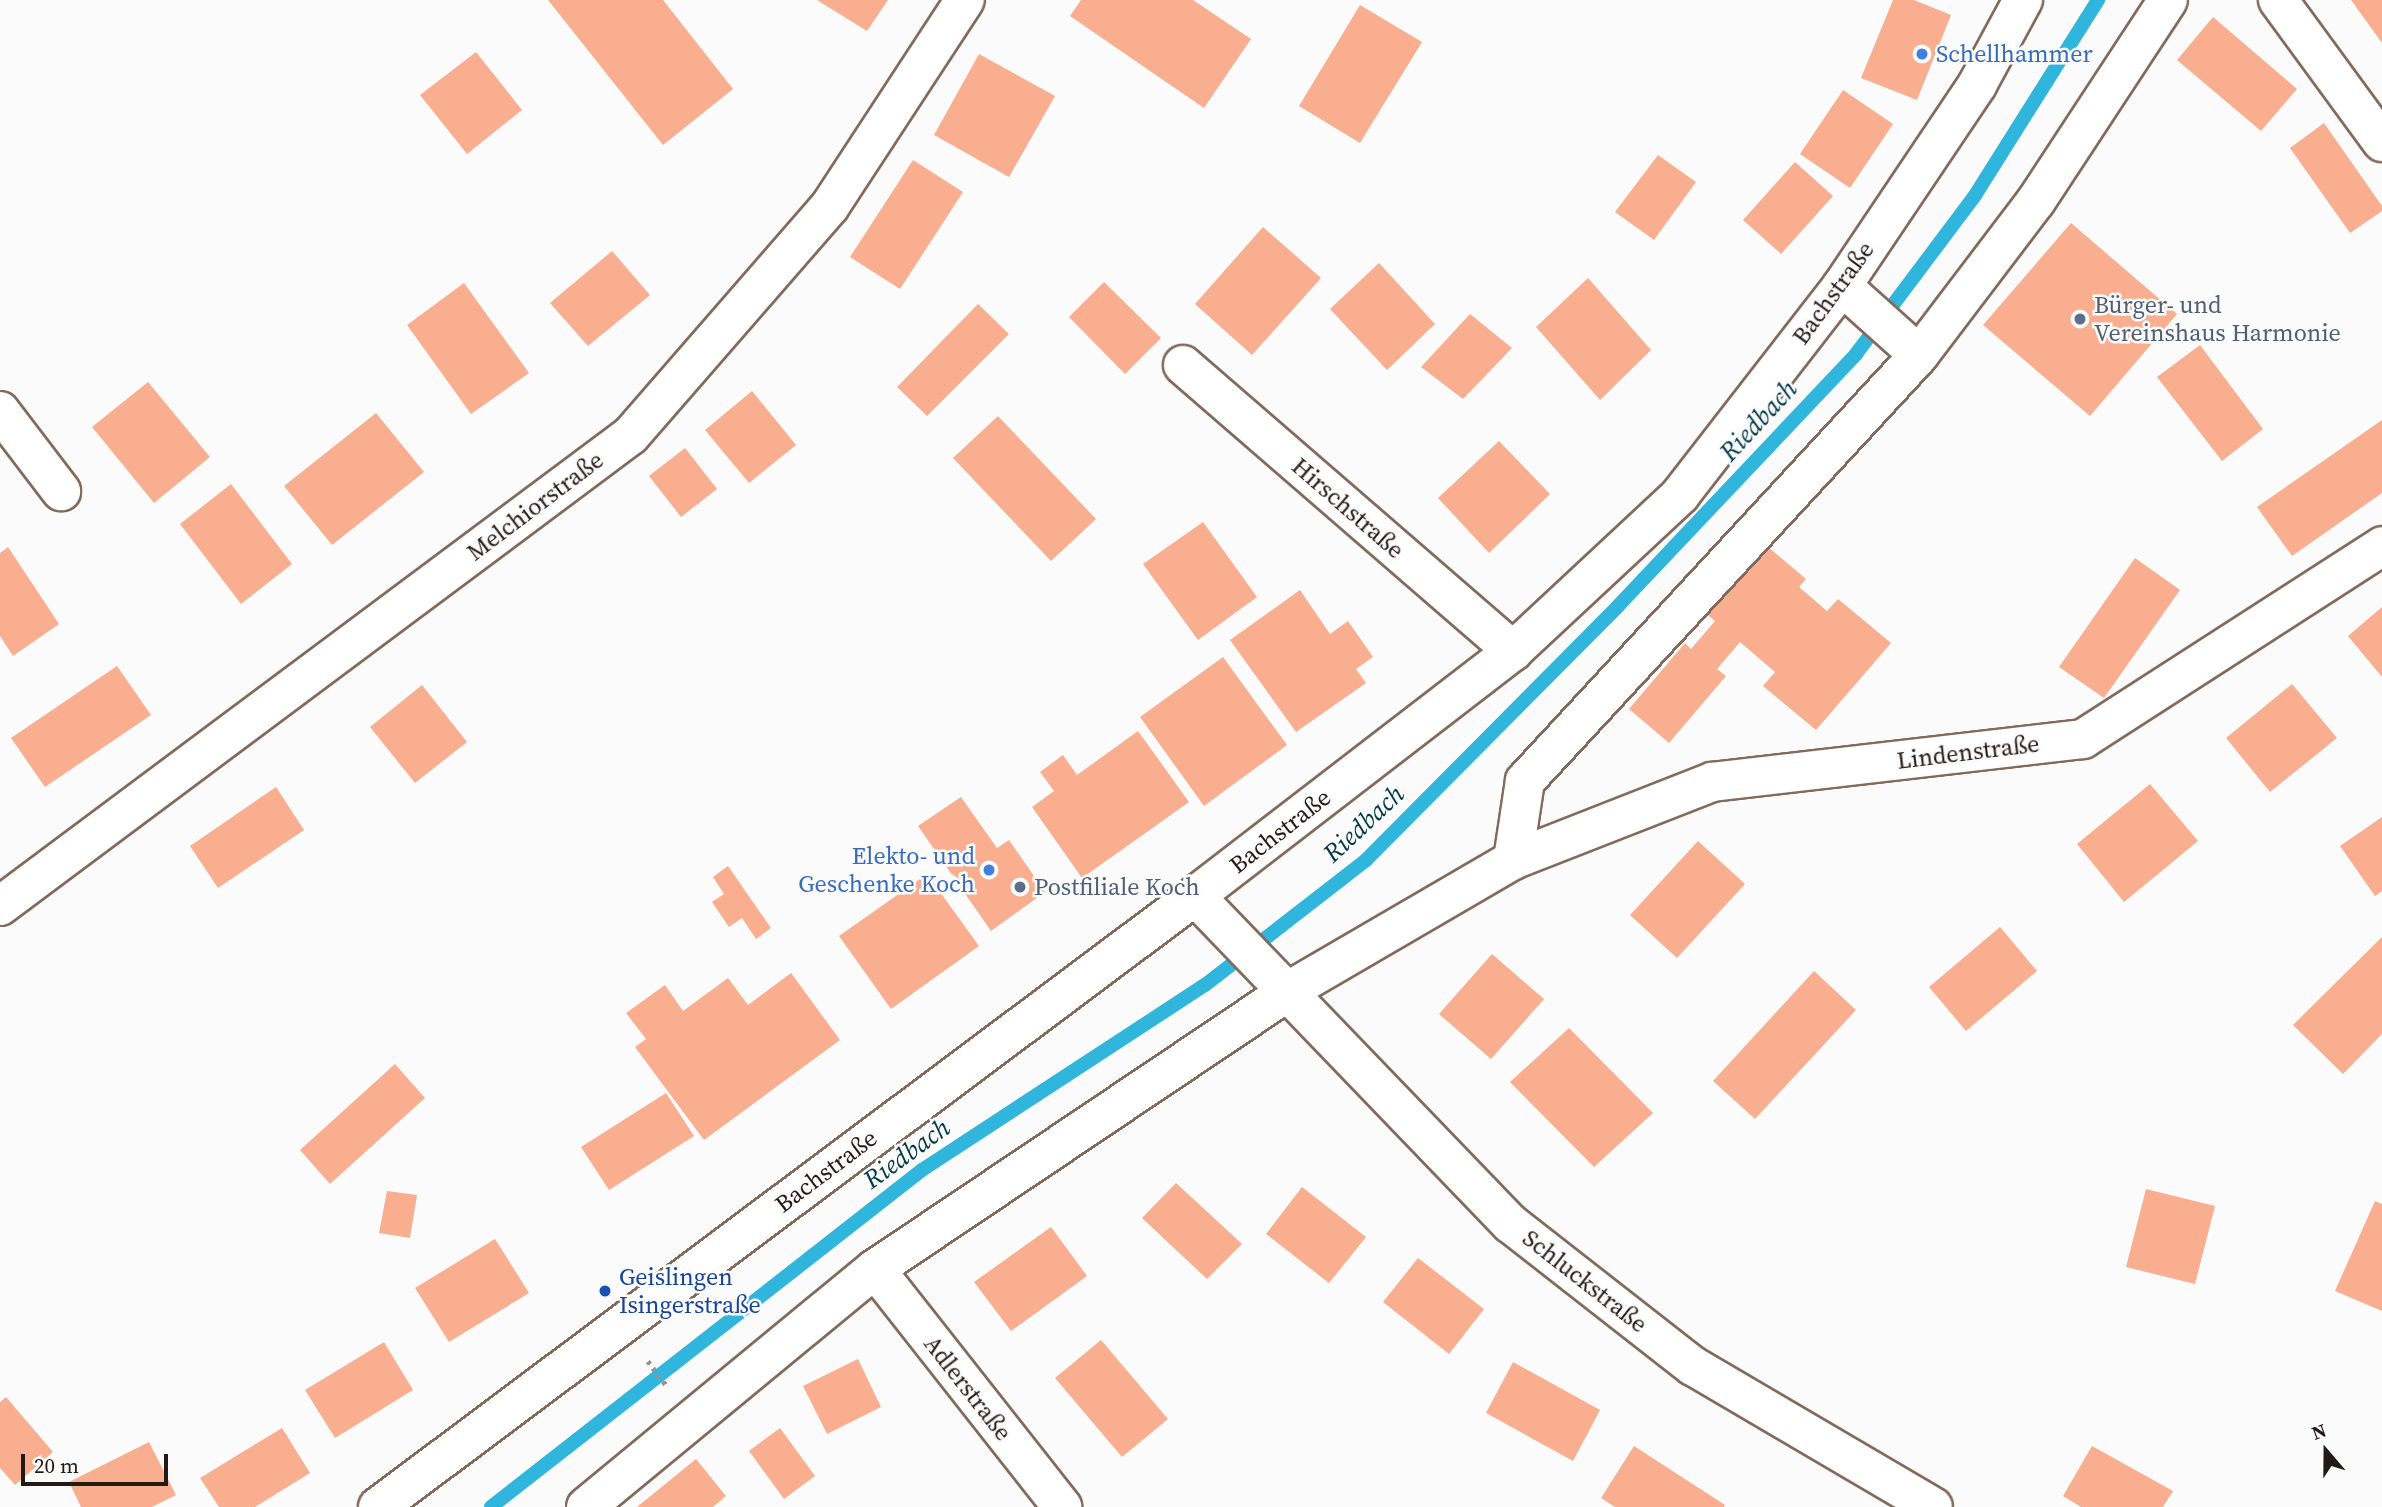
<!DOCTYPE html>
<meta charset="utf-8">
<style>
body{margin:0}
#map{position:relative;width:2382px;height:1507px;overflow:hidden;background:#fbfbfb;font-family:"Source Serif 4",serif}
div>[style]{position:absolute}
.stream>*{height:14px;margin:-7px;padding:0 7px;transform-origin:7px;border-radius:7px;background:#30b5dc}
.building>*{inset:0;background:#f8ae8f}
.path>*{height:4.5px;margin-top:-2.25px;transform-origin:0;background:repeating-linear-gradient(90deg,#989390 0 3.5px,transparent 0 8.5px)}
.roads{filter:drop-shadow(2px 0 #836a5b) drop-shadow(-2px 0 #836a5b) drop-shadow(0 2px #836a5b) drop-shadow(0 -2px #836a5b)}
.minor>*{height:38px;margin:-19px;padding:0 19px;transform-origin:19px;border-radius:19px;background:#fff}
.tertiary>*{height:38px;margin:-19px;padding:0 19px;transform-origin:19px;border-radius:19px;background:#fff}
.dots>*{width:19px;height:19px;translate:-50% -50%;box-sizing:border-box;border:4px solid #fbfbfb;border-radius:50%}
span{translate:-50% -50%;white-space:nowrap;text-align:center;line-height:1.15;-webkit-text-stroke:5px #fbfbfb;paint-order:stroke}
.shop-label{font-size:24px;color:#366cbe}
.left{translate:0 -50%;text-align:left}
.right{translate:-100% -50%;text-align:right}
.street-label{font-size:24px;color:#241a14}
.service-label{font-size:24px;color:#4e5e75}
.transit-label{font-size:24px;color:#164399}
.water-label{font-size:26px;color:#003949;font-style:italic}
.north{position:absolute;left:2291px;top:1416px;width:70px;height:70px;-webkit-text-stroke:5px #fbfbfb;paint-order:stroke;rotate:340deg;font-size:19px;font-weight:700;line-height:28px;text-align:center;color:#241a14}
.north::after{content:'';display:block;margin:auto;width:24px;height:32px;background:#241a14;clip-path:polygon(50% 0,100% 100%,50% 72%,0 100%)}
.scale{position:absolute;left:21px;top:1454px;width:147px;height:32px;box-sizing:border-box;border:4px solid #241a14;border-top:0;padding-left:9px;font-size:21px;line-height:24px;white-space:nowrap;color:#241a14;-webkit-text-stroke:5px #fbfbfb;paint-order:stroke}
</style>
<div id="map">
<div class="stream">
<div style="left:491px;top:1507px;width:547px;rotate:-38.02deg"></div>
<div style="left:922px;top:1170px;width:338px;rotate:-33.2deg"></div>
<div style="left:1205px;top:985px;width:204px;rotate:-37.8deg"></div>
<div style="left:1366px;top:860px;width:358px;rotate:-45.2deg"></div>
<div style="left:1618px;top:606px;width:347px;rotate:-46.6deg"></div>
<div style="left:1856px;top:354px;width:196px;rotate:-53.1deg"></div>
<div style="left:1974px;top:197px;width:233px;rotate:-57.8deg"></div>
</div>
<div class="building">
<div style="clip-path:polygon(548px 0,663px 0,733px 89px,663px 145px)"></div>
<div style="clip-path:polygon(817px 0,888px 0,867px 31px)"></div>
<div style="clip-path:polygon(1081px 0,1193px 0,1251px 39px,1204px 108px,1070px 16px)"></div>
<div style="clip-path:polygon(1893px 0,1914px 0,1951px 15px,1917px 100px,1861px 78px)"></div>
<div style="clip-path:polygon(2351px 0,2382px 0,2382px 43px)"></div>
<div style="clip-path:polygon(1360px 5px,1422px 42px,1360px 143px,1299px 106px)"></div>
<div style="clip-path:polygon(2213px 17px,2297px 89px,2261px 131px,2177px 60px)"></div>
<div style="clip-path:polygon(476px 52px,522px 110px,467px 154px,420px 95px)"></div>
<div style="clip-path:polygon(979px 54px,1055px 96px,1009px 177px,934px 135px)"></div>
<div style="clip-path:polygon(1843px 90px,1893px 124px,1850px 188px,1800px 154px)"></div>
<div style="clip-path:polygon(2324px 123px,2382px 206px,2382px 211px,2350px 233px,2290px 148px)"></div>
<div style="clip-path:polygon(1658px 155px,1696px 182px,1654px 240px,1615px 212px)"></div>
<div style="clip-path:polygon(913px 160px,963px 192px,900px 289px,850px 257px)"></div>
<div style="clip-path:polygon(1795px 162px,1833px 196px,1781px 254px,1743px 220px)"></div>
<div style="clip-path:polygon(2071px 223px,2177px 314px,2090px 416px,1983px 325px)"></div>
<div style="clip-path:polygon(1263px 227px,1321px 278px,1252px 355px,1195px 304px)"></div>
<div style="clip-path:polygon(612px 251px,650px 295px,588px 346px,550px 303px)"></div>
<div style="clip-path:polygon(1379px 263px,1435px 324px,1387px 370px,1330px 309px)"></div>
<div style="clip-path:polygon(1588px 278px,1651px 350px,1600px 400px,1536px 327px)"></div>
<div style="clip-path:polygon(1104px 282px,1161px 338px,1125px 374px,1069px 317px)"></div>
<div style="clip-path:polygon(464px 283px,529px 373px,471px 414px,407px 325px)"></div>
<div style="clip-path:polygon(978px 304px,1009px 334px,927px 416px,897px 387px)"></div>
<div style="clip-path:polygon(1470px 314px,1512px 348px,1463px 399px,1421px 367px)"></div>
<div style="clip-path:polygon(2200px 345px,2263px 429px,2222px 461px,2157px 377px)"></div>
<div style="clip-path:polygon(148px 382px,210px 457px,154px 503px,92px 427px)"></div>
<div style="clip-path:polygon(752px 391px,796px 445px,749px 483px,705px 430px)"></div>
<div style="clip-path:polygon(376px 413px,424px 472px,332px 545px,284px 486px)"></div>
<div style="clip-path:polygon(998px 416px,1096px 519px,1051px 561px,953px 458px)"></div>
<div style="clip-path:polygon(2382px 420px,2382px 493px,2292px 556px,2257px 507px)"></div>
<div style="clip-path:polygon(1499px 441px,1550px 494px,1489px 553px,1438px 498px)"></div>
<div style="clip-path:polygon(685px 448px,717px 489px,681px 517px,649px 476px)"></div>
<div style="clip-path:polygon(231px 484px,292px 564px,241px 604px,180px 524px)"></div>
<div style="clip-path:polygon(1203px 522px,1257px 597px,1198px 640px,1143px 564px)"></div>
<div style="clip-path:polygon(1761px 541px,1806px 579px,1799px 587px,1827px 611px,1838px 599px,1891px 643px,1816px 730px,1763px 686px,1775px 672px,1740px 642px,1717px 669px,1726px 676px,1669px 743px,1629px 709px,1685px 643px,1691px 649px,1715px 621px,1703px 611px)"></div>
<div style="clip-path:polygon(8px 547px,59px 624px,13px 656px,0 636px,0 553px)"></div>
<div style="clip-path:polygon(2135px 558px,2180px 590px,2104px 698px,2059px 667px)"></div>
<div style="clip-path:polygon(1300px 590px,1330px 634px,1348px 621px,1373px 657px,1356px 669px,1366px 683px,1296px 732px,1230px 640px)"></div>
<div style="clip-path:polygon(2382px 607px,2382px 677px,2348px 636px)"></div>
<div style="clip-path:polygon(1223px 657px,1287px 745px,1204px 806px,1140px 717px)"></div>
<div style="clip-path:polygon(117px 666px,151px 715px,45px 787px,11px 738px)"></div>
<div style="clip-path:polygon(2292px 684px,2337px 738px,2270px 792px,2226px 738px)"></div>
<div style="clip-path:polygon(422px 685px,467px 742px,415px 783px,370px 727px)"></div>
<div style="clip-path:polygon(1138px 731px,1189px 802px,1082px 878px,1032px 807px,1054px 791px,1040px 772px,1063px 755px,1077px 775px)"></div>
<div style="clip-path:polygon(2150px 784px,2198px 841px,2124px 902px,2077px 844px)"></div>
<div style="clip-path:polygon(276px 787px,304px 830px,218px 888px,190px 846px)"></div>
<div style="clip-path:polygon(961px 797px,997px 848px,1009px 840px,1045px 892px,991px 931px,918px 826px)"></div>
<div style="clip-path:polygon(2382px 817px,2382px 891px,2375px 896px,2340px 846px)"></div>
<div style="clip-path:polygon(1698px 841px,1745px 884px,1677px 958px,1630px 915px)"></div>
<div style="clip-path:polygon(728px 866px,771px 928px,756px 939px,742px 918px,729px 927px,712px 902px,724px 894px,713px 877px)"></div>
<div style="clip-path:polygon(927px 874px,979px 946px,891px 1009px,839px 936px)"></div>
<div style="clip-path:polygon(2000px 927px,2037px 971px,1966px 1031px,1929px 987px)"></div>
<div style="clip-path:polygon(2382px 937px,2382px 1034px,2343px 1074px,2293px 1025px)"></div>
<div style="clip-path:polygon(1492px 954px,1544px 999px,1491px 1059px,1439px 1014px)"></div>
<div style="clip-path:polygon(1814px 971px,1856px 1010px,1755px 1119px,1713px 1081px)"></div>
<div style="clip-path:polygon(791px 973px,840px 1040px,704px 1140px,635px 1047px,646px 1039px,626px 1013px,665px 985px,683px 1011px,728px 978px,748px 1005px)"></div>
<div style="clip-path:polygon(1569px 1028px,1653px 1113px,1594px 1167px,1510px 1082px)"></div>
<div style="clip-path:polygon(395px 1064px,425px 1098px,330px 1184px,300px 1150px)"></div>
<div style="clip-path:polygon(666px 1093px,694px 1136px,609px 1190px,581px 1147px)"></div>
<div style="clip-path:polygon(1176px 1183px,1242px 1244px,1207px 1279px,1142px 1218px)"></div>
<div style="clip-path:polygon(1302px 1187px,1366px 1237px,1329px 1283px,1266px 1234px)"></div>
<div style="clip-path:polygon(2146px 1189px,2215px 1206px,2195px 1284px,2126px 1267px)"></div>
<div style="clip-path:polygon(387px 1191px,417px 1195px,410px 1238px,379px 1233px)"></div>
<div style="clip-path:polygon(2375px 1201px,2382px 1204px,2382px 1311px,2335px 1291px)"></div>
<div style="clip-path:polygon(1051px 1227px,1087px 1276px,1011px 1331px,974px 1282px)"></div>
<div style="clip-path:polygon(495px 1239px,529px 1293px,449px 1342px,415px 1288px)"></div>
<div style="clip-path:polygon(1418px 1258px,1484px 1309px,1449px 1354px,1383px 1302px)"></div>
<div style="clip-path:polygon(1101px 1340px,1168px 1419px,1122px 1457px,1055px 1378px)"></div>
<div style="clip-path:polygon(384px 1342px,413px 1390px,335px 1438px,305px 1390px)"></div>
<div style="clip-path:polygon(858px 1359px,881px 1407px,827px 1434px,803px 1386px)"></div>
<div style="clip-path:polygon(1513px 1362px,1600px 1410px,1573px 1461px,1486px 1413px)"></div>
<div style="clip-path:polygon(6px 1397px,53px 1452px,15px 1485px,0 1468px,0 1402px)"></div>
<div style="clip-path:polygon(282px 1428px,310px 1473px,255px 1507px,219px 1507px,200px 1478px)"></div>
<div style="clip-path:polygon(780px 1428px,815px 1476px,784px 1499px,749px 1451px)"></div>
<div style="clip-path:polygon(149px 1442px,176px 1495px,152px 1507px,81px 1507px,69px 1482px)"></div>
<div style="clip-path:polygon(1634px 1446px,1725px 1505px,1724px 1507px,1615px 1507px,1601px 1498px)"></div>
<div style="clip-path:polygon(2092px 1446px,2173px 1491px,2163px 1507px,2081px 1507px,2063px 1496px)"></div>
<div style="clip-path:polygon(696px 1459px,726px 1496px,713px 1507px,637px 1507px)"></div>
</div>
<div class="path">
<div style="left:648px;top:1361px;width:30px;rotate:53deg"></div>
</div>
<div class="roads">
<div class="minor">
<div style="left:2278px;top:0;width:176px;rotate:53.8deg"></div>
<div style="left:1842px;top:286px;width:103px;rotate:41.9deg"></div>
<div style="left:1183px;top:365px;width:437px;rotate:40.9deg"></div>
<div style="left:0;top:411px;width:101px;rotate:52.7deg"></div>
<div style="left:1513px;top:860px;width:80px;rotate:-81.4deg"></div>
<div style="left:1525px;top:781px;width:580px;rotate:-47.23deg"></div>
<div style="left:1919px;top:355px;width:193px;rotate:-52.8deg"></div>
<div style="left:2036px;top:201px;width:240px;rotate:-56.7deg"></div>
<div style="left:0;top:906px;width:787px;rotate:-36.74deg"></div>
<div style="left:631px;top:435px;width:303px;rotate:-49deg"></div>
<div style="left:830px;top:206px;width:246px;rotate:-56.8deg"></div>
<div style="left:875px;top:1269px;width:303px;rotate:51.8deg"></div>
<div style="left:586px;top:1507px;width:374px;rotate:-39.5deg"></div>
<div style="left:875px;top:1269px;width:498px;rotate:-33.9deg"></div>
<div style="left:1288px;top:991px;width:260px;rotate:-30.2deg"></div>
<div style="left:1513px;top:860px;width:214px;rotate:-21.4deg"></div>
<div style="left:1712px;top:782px;width:373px;rotate:-6.6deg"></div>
<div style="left:2083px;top:739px;width:356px;rotate:-32.8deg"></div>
</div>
<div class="tertiary">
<div style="left:1195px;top:896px;width:455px;rotate:46.1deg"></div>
<div style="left:1511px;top:1224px;width:231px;rotate:38deg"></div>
<div style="left:1693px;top:1366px;width:278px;rotate:30.4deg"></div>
<div style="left:378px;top:1507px;width:1020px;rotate:-36.79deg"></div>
<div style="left:1195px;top:896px;width:401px;rotate:-37.6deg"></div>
<div style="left:1513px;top:651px;width:229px;rotate:-43deg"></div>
<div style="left:1680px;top:495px;width:264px;rotate:-52.2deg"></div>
<div style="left:1842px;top:286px;width:242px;rotate:-56.1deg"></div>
<div style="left:1977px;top:85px;width:97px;rotate:-61.6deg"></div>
</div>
</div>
<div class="dots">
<div style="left:1922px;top:54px;background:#3f7fe0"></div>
<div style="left:2080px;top:319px;background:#5c6f8a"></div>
<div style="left:989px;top:870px;background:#3f7fe0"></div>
<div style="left:1020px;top:887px;background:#5c6f8a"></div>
<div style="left:605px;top:1291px;background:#1a4fb4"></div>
</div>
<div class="shop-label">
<span class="left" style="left:1936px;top:54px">Schellhammer</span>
<span class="right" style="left:975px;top:870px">Elekto- und<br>Geschenke Koch</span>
</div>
<div class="street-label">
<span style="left:1833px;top:293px;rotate:-54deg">Bachstraße</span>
<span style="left:535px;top:506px;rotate:-37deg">Melchiorstraße</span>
<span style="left:1348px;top:508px;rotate:41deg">Hirschstraße</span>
<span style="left:1968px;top:752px;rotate:-7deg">Lindenstraße</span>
<span style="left:1280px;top:831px;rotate:-38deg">Bachstraße</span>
<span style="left:826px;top:1171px;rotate:-37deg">Bachstraße</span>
<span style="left:1585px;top:1281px;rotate:38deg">Schluckstraße</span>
<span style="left:968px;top:1388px;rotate:52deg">Adlerstraße</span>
</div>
<div class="service-label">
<span class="left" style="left:2094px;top:319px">Bürger- und<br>Vereinshaus Harmonie</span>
<span class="left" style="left:1034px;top:887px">Postfiliale Koch</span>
</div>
<div class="transit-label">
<span class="left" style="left:619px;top:1291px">Geislingen<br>Isingerstraße</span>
</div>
<div class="water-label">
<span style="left:1759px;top:421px;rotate:-47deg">Riedbach</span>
<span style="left:1364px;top:824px;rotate:-43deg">Riedbach</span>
<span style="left:907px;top:1154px;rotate:-36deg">Riedbach</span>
</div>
<div class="north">N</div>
<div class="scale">20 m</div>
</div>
